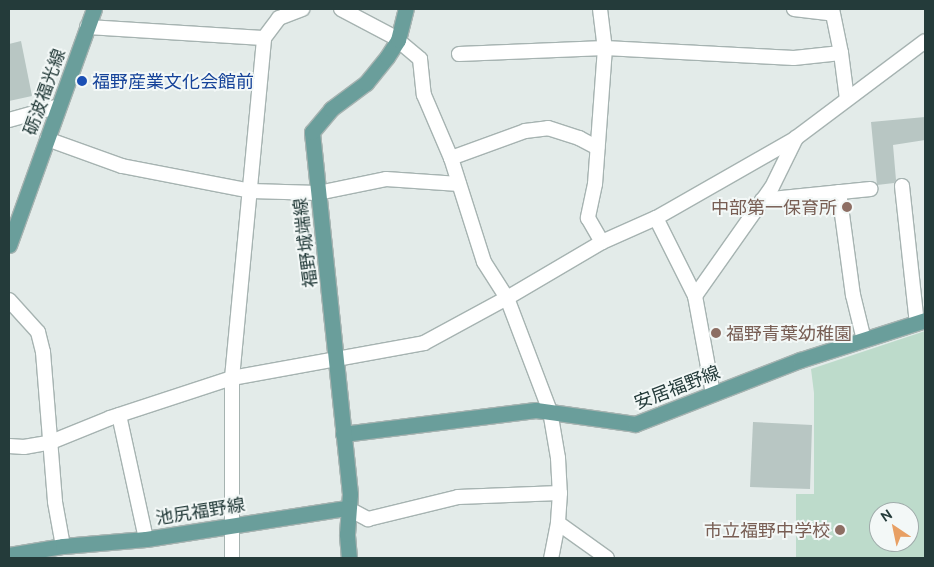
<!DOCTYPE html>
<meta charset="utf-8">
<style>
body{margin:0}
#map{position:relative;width:934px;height:567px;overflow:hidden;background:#e3ebe9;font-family:Ubuntu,"Noto Sans JP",sans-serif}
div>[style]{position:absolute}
.green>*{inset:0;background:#bddbcb}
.building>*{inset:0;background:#b8c6c3}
.roads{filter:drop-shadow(1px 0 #a6b3b1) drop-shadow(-1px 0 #a6b3b1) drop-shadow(0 1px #a6b3b1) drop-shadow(0 -1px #a6b3b1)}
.minor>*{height:14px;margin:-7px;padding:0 7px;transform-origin:7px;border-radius:7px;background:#fff}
.major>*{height:15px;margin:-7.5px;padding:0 7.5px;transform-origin:7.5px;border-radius:7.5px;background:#6a9e9b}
.dots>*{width:14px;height:14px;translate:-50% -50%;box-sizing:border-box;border:2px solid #f3f8f7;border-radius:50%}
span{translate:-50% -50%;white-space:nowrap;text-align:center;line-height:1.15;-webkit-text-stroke:4px #f3f8f7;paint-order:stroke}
.transit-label{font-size:18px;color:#164399}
.left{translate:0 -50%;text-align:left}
.street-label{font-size:18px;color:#243b3a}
.education-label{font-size:18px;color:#785e54}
.right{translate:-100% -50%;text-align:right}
.frame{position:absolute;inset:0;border:10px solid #243b3a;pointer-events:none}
.north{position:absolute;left:869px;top:502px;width:50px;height:50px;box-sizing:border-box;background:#f3f8f7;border:1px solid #a0acab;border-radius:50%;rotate:326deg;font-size:14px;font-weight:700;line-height:20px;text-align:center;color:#243b3a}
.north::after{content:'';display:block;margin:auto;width:18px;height:22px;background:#e8a064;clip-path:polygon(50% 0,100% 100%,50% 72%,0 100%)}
</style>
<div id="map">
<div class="green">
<div style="clip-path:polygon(evenodd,925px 331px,925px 558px,796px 558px,796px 494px,814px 494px,814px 393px,811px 369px,925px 331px,879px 512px,909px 512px,909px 542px,879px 542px,879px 512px)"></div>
</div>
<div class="building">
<div style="clip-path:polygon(21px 41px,32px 96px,9px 101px,9px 44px)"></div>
<div style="clip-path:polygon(925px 117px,925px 140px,893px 145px,896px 180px,894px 183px,877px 185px,871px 122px)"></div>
<div style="clip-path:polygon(753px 422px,812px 425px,810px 489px,750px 487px)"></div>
</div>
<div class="roads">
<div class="minor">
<div style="left:341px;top:9px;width:60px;rotate:27.8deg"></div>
<div style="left:394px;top:37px;width:34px;rotate:40deg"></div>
<div style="left:420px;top:59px;width:36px;rotate:84deg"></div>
<div style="left:424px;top:95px;width:69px;rotate:66.8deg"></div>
<div style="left:451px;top:158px;width:109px;rotate:72.4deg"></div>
<div style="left:484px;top:262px;width:43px;rotate:57.4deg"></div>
<div style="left:507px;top:298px;width:121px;rotate:69.2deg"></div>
<div style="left:550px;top:411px;width:48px;rotate:80.3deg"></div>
<div style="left:558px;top:458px;width:35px;rotate:87deg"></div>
<div style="left:560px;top:493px;width:30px;rotate:94deg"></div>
<div style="left:558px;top:523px;width:36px;rotate:101deg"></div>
<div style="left:600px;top:9px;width:39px;rotate:83deg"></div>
<div style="left:605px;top:48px;width:136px;rotate:94.2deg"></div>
<div style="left:595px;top:184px;width:35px;rotate:102deg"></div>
<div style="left:588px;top:218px;width:28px;rotate:60deg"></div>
<div style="left:794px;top:9px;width:38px;rotate:7deg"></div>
<div style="left:832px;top:9px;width:45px;rotate:78.4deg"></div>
<div style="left:841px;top:53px;width:46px;rotate:82.6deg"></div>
<div style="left:87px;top:27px;width:177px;rotate:3.6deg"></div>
<div style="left:459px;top:54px;width:146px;rotate:-2.4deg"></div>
<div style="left:605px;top:48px;width:189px;rotate:3deg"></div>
<div style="left:794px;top:58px;width:47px;rotate:-6.1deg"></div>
<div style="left:9px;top:120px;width:52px;rotate:-15.6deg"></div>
<div style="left:47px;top:139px;width:80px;rotate:19.8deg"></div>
<div style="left:122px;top:166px;width:131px;rotate:11deg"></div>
<div style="left:251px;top:191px;width:67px;rotate:1.7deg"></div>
<div style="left:318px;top:193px;width:69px;rotate:-11.6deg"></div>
<div style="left:386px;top:179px;width:73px;rotate:3.9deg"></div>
<div style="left:451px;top:158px;width:79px;rotate:-20deg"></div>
<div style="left:525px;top:131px;width:23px;rotate:-7deg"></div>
<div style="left:548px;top:128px;width:33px;rotate:18deg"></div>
<div style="left:579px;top:138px;width:21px;rotate:28deg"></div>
<div style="left:902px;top:186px;width:138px;rotate:83.8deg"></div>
<div style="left:839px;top:192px;width:104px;rotate:82.3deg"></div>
<div style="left:853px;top:295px;width:46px;rotate:76.3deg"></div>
<div style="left:762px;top:200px;width:109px;rotate:-5.8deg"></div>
<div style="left:656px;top:218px;width:87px;rotate:63.4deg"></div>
<div style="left:695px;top:296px;width:100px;rotate:79.6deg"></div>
<div style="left:695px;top:296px;width:133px;rotate:-54.8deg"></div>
<div style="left:772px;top:187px;width:55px;rotate:-63.9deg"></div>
<div style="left:9px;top:300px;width:43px;rotate:47.8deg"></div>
<div style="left:38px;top:332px;width:21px;rotate:76deg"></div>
<div style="left:43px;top:352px;width:150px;rotate:85.4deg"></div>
<div style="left:55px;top:502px;width:45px;rotate:79.7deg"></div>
<div style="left:119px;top:415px;width:127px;rotate:77.7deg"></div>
<div style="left:9px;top:446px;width:15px;rotate:4deg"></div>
<div style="left:24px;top:447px;width:27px;rotate:-10deg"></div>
<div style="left:51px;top:442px;width:64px;rotate:-22.1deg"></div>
<div style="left:110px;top:418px;width:128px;rotate:-18.2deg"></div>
<div style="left:232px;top:378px;width:195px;rotate:-10.3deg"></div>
<div style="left:424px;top:343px;width:94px;rotate:-28.5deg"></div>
<div style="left:507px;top:298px;width:110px;rotate:-30.5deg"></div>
<div style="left:602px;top:242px;width:59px;rotate:-24deg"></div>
<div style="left:656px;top:218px;width:161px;rotate:-29.7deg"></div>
<div style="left:796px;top:138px;width:161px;rotate:-36.9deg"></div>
<div style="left:347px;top:508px;width:24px;rotate:28deg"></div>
<div style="left:368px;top:519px;width:93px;rotate:-13.7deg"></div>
<div style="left:458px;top:497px;width:102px;rotate:-2.2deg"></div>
<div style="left:558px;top:523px;width:60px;rotate:35.5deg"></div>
<div style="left:232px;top:558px;width:180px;rotate:-90deg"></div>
<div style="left:232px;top:378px;width:342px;rotate:-84.6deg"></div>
<div style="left:264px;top:38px;width:25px;rotate:-53deg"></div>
<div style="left:279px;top:18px;width:25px;rotate:-21deg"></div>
</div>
<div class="major">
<div style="left:9px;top:245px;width:251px;rotate:-70.2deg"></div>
<div style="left:343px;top:434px;width:194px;rotate:-7.1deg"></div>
<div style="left:536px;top:410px;width:100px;rotate:8deg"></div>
<div style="left:635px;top:424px;width:177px;rotate:-21.2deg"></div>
<div style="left:800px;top:360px;width:131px;rotate:-17.7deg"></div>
<div style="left:9px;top:555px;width:55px;rotate:-9.5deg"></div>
<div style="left:63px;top:546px;width:83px;rotate:-4.8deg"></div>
<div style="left:146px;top:539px;width:203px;rotate:-8.8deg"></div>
<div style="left:349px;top:558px;width:24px;rotate:-95deg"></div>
<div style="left:347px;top:534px;width:40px;rotate:-85.7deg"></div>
<div style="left:350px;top:494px;width:364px;rotate:-96deg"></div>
<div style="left:312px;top:132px;width:30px;rotate:-50deg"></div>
<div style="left:331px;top:109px;width:44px;rotate:-36.6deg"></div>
<div style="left:366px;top:83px;width:33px;rotate:-51deg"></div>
<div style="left:387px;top:57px;width:20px;rotate:-57deg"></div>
<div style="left:398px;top:40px;width:32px;rotate:-76deg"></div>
</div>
</div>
<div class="dots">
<div style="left:82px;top:81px;background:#1a4fb4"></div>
<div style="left:847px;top:207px;background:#8d6e63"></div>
<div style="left:716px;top:333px;background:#8d6e63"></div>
<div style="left:840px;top:530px;background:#8d6e63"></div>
</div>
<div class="transit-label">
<span class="left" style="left:92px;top:81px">福野産業文化会館前</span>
</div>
<div class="street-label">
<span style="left:44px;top:92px;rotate:-70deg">砺波福光線</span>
<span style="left:305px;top:243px;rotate:-97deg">福野城端線</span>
<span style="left:677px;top:387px;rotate:-21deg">安居福野線</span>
<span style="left:200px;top:511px;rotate:-9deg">池尻福野線</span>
</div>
<div class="education-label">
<span class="right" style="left:837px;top:207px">中部第一保育所</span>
<span class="left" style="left:726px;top:333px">福野青葉幼稚園</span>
<span class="right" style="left:830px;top:530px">市立福野中学校</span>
</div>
<div class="frame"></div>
<div class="north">N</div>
</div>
